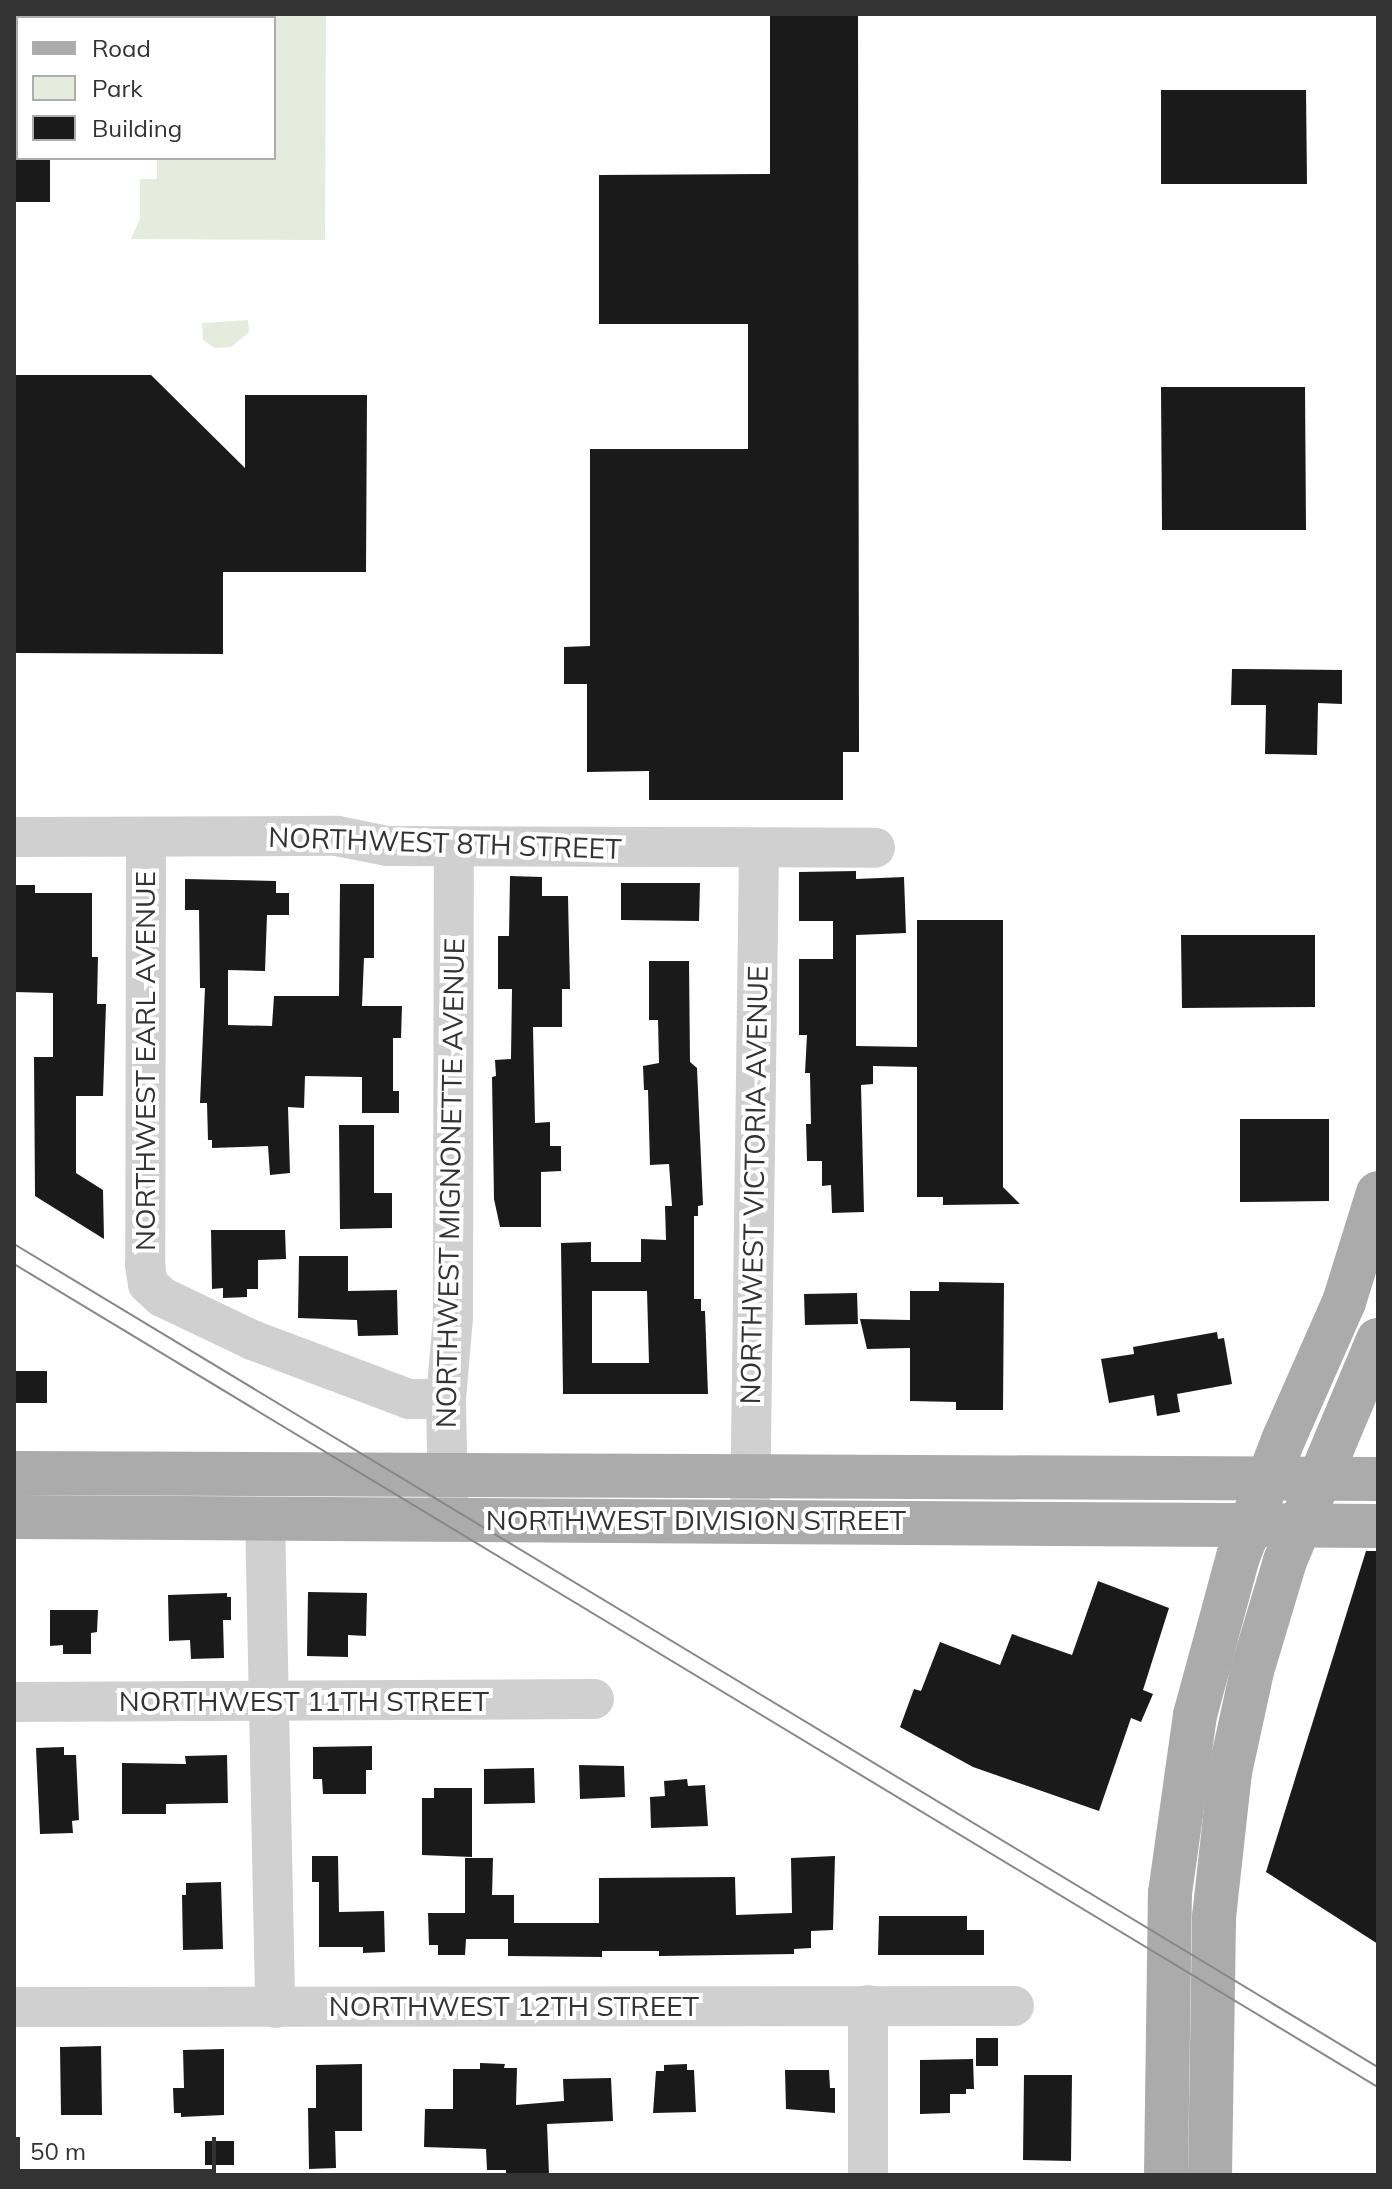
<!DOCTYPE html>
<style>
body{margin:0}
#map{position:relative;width:1392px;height:2189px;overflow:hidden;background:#fff;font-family:Mulish,sans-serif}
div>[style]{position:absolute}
.green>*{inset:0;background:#e5ecde}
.building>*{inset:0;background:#1a1a1a}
.minor>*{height:40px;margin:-20px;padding:0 20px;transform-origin:20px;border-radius:20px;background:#d0d0d0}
.major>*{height:44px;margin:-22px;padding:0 22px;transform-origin:22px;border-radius:22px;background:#ababab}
.tram>*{height:2px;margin:-1px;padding:0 1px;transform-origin:1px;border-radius:1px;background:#888}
span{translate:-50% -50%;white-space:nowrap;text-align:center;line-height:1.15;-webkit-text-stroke:8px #fff;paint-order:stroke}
.street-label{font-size:28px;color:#333}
.frame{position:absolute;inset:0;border:16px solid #333;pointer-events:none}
.legend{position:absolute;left:16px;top:16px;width:260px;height:144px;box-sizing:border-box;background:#fff;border:2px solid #adadad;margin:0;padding:10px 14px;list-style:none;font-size:24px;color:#333}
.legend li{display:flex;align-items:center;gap:16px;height:40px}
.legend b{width:40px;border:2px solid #adadad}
.scale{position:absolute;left:16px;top:2137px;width:200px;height:36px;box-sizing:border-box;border:4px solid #333;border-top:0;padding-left:10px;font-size:24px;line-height:28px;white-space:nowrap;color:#333;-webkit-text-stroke:6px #fff;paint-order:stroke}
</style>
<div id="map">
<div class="green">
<div style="clip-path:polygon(133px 14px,326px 14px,325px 240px,131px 239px,140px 219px,140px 179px,157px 179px,157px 158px,274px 158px,274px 18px,133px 18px)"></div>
<div style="clip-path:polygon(248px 320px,249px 332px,231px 347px,215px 348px,203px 340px,202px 323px)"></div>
</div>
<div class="building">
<div style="clip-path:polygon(770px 14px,858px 14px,859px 752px,843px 752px,843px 800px,649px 800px,649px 771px,587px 772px,587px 684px,564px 684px,564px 647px,590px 646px,590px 449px,748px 449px,748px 324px,599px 324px,599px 175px,770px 174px)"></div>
<div style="clip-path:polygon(1161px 90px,1306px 90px,1307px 184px,1161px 184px)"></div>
<div style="clip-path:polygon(14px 158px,50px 158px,50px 202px,14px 202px)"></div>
<div style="clip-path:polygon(14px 375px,151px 375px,245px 468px,245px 395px,367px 395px,366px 572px,223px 572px,223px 654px,14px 653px)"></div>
<div style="clip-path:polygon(1161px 387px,1305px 387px,1306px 530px,1162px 530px)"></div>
<div style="clip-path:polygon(1232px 669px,1342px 670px,1342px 704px,1318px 703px,1317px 755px,1265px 754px,1266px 705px,1231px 705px)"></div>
<div style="clip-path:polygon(856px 871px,856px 879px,904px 877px,906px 933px,856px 935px,856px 1046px,917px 1047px,917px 920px,1003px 920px,1003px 1187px,1020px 1204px,943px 1205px,943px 1197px,917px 1197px,917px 1067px,873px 1066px,873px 1084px,861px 1085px,864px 1212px,832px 1213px,831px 1185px,822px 1186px,822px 1161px,807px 1161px,806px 1124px,811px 1124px,810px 1073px,805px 1073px,807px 1035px,799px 1035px,799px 959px,833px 959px,833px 921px,799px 921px,799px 872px)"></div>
<div style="clip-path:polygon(510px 876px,542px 877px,542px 896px,568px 896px,570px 989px,562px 989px,562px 1027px,533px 1027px,535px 1123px,550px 1122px,550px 1146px,561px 1146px,561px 1171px,541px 1172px,541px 1227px,500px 1227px,494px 1199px,492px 1077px,496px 1076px,495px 1060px,511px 1059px,512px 989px,498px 989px,498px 936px,509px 936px)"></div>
<div style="clip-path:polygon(185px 879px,276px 881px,276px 893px,289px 893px,289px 915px,267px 915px,265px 971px,228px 970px,228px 1025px,272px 1026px,274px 996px,339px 996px,340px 884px,374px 884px,374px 958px,364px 958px,362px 1006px,402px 1006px,401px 1038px,393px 1038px,393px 1091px,399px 1091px,399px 1113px,362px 1113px,362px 1077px,305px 1076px,304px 1108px,288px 1107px,290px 1173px,270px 1175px,268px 1146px,212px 1148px,212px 1140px,208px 1140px,207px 1103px,200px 1103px,205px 988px,200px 988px,199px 910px,185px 910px)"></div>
<div style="clip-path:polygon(621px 883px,700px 883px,699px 921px,621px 920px)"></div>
<div style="clip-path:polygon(14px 885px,35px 885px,35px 893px,92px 893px,92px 957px,98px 957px,97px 1004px,106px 1004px,103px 1096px,76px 1096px,76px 1173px,103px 1190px,104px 1239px,35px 1196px,34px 1057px,53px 1057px,53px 993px,14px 992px)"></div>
<div style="clip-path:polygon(1181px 935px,1315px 935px,1315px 1007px,1182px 1008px)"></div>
<div style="clip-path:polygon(evenodd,649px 961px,689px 961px,690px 1062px,697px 1068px,703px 1205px,698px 1206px,698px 1216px,694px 1216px,694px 1299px,701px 1299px,701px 1311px,705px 1311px,708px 1394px,563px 1394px,561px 1243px,591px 1242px,591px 1262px,641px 1262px,641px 1239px,666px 1240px,665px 1206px,672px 1206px,669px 1164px,650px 1165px,648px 1090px,644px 1090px,643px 1066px,659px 1063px,658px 1020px,649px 1020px,649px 961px,592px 1291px,647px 1291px,649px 1363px,592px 1363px,592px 1291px)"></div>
<div style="clip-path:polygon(1240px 1119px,1329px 1119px,1329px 1201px,1240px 1202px)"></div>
<div style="clip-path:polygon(339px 1125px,374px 1125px,374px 1193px,392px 1193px,392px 1228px,340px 1229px)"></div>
<div style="clip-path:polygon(211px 1230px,285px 1230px,286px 1259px,258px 1260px,258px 1289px,247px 1289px,247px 1297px,223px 1298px,223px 1288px,212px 1289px)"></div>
<div style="clip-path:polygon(299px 1256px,348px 1256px,348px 1291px,397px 1290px,398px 1335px,358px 1336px,357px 1320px,298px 1318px)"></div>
<div style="clip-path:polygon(939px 1282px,1004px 1283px,1003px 1410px,956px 1410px,956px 1402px,910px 1401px,910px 1348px,867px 1349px,860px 1319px,910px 1320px,910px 1291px,939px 1291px)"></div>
<div style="clip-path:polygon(857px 1293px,858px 1324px,805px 1325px,804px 1294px)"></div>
<div style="clip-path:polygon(1217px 1332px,1218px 1339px,1224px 1338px,1232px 1384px,1177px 1394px,1180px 1412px,1157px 1416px,1154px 1395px,1109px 1403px,1101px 1359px,1134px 1354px,1133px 1347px)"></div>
<div style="clip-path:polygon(14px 1371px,47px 1371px,47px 1403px,14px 1403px)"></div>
<div style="clip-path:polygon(1366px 1551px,1378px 1551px,1378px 1944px,1266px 1872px)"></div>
<div style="clip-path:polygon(1098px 1581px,1169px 1608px,1143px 1690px,1153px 1694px,1141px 1722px,1131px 1718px,1099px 1811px,973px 1767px,900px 1727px,914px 1689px,921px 1691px,940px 1642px,1000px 1665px,1012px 1634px,1072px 1655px)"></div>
<div style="clip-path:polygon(308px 1592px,367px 1593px,366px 1636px,348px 1635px,348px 1657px,307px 1656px)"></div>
<div style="clip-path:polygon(227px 1593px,227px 1597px,231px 1597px,231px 1620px,223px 1620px,224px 1658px,191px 1659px,190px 1640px,169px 1641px,168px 1595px)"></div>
<div style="clip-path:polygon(50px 1610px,98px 1610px,97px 1632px,91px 1633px,91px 1654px,63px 1654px,63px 1645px,50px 1646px)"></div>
<div style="clip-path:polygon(372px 1746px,372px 1770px,366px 1770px,366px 1794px,323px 1794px,322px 1779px,313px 1779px,313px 1747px)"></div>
<div style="clip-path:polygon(64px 1747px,64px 1755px,76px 1755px,79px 1820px,72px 1821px,73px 1833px,40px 1834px,36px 1748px)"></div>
<div style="clip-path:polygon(227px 1755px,228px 1803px,166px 1804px,166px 1814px,122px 1814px,122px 1763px,186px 1764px,185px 1756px)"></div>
<div style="clip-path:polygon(579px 1765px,624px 1766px,625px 1797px,580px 1799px)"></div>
<div style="clip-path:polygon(534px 1768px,535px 1803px,484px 1804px,484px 1769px)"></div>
<div style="clip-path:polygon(687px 1779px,688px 1786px,705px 1785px,708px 1826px,651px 1828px,650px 1797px,665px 1796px,664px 1781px)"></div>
<div style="clip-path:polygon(434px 1788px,472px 1788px,472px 1857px,422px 1855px,422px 1798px,434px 1798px)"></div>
<div style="clip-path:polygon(312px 1856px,338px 1856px,339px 1912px,384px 1911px,385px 1952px,363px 1953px,363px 1947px,319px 1947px,319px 1882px,312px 1882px)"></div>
<div style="clip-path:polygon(835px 1856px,833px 1930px,811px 1931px,811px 1948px,794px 1949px,794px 1954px,659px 1956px,659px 1951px,602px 1951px,602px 1957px,508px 1956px,508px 1939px,466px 1939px,465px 1955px,438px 1955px,438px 1945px,429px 1945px,428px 1913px,465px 1913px,465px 1858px,493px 1858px,492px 1895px,514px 1895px,514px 1923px,599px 1923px,599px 1878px,735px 1877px,736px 1915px,792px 1913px,791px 1858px)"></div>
<div style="clip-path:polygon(221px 1882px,223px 1949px,183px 1950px,182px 1895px,186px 1895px,186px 1883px)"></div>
<div style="clip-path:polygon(879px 1916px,967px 1916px,967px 1930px,984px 1930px,984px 1955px,878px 1955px)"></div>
<div style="clip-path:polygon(976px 2038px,998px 2038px,998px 2066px,976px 2066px)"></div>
<div style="clip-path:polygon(101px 2046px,102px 2115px,61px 2115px,60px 2047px)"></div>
<div style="clip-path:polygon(224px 2049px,224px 2115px,181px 2117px,181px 2113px,174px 2113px,173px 2088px,184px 2088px,183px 2050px)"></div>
<div style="clip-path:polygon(973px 2059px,974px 2089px,966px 2089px,966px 2094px,950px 2094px,950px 2113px,920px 2114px,920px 2060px)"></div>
<div style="clip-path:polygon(480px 2063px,505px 2064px,504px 2068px,517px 2068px,516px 2105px,564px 2101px,563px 2079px,611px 2078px,613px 2121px,547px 2124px,549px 2175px,506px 2175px,506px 2170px,487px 2170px,486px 2149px,424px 2147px,425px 2109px,453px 2109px,453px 2069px,480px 2069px)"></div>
<div style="clip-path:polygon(362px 2064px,362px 2131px,335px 2131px,336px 2168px,309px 2169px,308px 2108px,316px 2108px,316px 2065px)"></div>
<div style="clip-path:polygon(687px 2064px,687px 2070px,694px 2070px,696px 2112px,653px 2113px,656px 2071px,664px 2071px,664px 2065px)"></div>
<div style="clip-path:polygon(785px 2070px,829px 2070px,830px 2088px,835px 2088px,835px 2113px,786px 2109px)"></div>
<div style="clip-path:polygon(1024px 2075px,1072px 2075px,1071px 2161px,1023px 2160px)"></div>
<div style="clip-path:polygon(205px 2141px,234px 2141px,234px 2165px,205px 2165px)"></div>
</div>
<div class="minor">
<div style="left:14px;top:837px;width:323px;rotate:-0.2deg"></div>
<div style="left:337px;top:836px;width:52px;rotate:11.1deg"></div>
<div style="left:388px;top:846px;width:487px;rotate:0.2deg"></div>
<div style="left:146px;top:837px;width:428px;rotate:90.1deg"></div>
<div style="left:145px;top:1265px;width:19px;rotate:81deg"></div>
<div style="left:148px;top:1284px;width:19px;rotate:43deg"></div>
<div style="left:162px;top:1297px;width:100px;rotate:25.5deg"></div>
<div style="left:252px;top:1340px;width:168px;rotate:20.6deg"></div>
<div style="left:409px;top:1399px;width:37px"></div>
<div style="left:448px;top:1506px;width:107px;rotate:-91.1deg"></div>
<div style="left:446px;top:1399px;width:82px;rotate:-85.1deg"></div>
<div style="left:453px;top:1317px;width:469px;rotate:-89.9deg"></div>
<div style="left:265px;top:1517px;width:491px;rotate:88.8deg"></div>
<div style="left:750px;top:1520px;width:670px;rotate:-89.23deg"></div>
<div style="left:14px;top:1702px;width:580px;rotate:-0.3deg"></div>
<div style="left:14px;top:2007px;width:1000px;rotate:-0.06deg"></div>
<div style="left:868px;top:2175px;width:170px;rotate:-90deg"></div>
</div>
<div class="major">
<div style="left:14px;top:1473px;width:1364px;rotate:0.25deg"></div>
<div style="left:14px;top:1517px;width:1364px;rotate:0.38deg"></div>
<div style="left:1166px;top:2175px;width:282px;rotate:-89.2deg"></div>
<div style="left:1170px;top:1893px;width:180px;rotate:-82deg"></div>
<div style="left:1195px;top:1715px;width:164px;rotate:-74.8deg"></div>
<div style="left:1238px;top:1557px;width:128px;rotate:-68.9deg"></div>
<div style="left:1284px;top:1438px;width:149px;rotate:-66.2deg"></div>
<div style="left:1344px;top:1302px;width:114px;rotate:-72.7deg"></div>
<div style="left:1210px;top:2175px;width:258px;rotate:-89.1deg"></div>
<div style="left:1214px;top:1917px;width:146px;rotate:-83.7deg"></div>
<div style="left:1230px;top:1772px;width:103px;rotate:-77.7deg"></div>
<div style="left:1252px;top:1671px;width:115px;rotate:-73.3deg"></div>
<div style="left:1285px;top:1561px;width:240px;rotate:-67.2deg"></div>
</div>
<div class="tram">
<div style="left:14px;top:1244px;width:1593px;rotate:31.11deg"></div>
<div style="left:14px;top:1264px;width:1593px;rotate:31.11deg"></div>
</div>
<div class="street-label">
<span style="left:445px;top:843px;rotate:2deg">NORTHWEST 8TH STREET</span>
<span style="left:145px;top:1061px;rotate:-90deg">NORTHWEST EARL AVENUE</span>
<span style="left:450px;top:1183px;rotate:-89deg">NORTHWEST MIGNONETTE AVENUE</span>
<span style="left:754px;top:1185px;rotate:-89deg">NORTHWEST VICTORIA AVENUE</span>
<span style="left:696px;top:1520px">NORTHWEST DIVISION STREET</span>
<span style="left:304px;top:1701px">NORTHWEST 11TH STREET</span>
<span style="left:514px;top:2006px">NORTHWEST 12TH STREET</span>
</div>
<div class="frame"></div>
<ul class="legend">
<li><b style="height:10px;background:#ababab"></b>Road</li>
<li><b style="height:22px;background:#e5ecde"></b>Park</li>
<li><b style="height:22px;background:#1a1a1a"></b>Building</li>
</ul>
<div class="scale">50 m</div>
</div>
